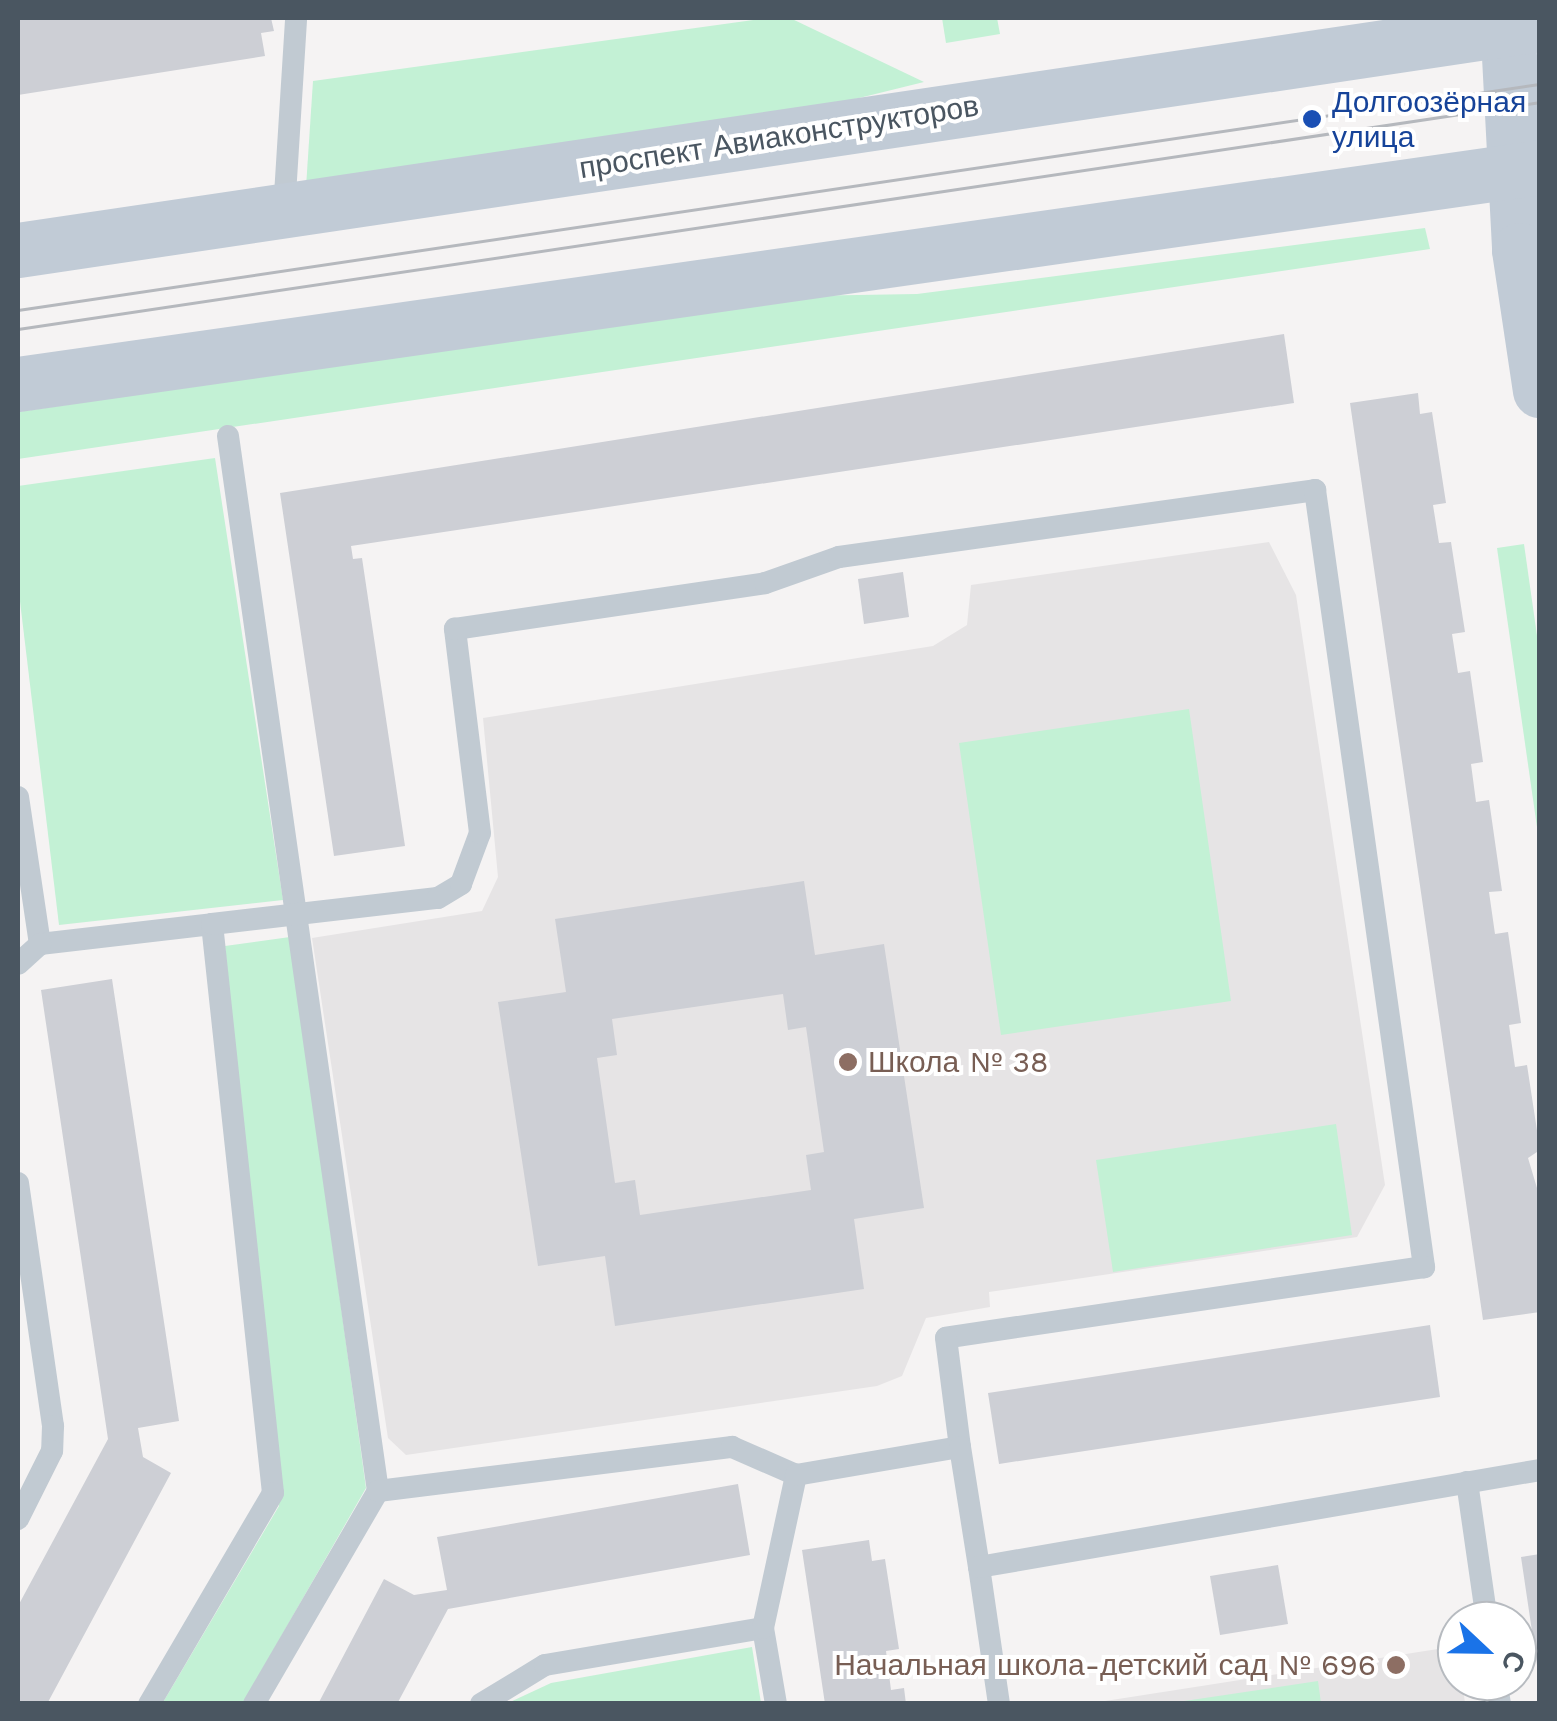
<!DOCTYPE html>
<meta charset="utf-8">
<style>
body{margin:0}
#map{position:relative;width:1557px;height:1721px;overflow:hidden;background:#f5f3f3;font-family:"Work Sans",sans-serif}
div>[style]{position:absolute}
.education>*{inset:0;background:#e6e4e5}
.green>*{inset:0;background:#c3f1d5}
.building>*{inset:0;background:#cdcfd5}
.lane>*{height:22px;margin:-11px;padding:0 11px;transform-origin:11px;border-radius:11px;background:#c1cad2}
.secondary>*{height:55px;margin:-27.5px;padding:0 27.5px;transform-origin:27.5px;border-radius:27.5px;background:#c1cbd6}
.tram>*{height:2.5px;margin:-1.25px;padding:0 1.25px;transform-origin:1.25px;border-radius:1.25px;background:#b5b8bd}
.dots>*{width:28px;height:28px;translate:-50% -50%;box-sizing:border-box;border:5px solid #fff;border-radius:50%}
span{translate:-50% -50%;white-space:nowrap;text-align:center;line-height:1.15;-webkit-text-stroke:8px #fff;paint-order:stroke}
.transit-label{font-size:30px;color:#164399}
.left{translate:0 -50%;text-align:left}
.street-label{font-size:30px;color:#4a5661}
.education-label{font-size:30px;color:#785e54}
.right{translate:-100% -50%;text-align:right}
.frame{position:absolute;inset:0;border:20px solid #4a5661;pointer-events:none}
.north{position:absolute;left:1437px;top:1601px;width:100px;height:100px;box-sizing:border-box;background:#fff;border:2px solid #b7bbc0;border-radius:50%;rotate:112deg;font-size:28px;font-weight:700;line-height:40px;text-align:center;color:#4a5661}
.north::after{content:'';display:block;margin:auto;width:35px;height:45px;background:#1a73e8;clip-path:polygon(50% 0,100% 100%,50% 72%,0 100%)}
</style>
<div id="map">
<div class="education">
<div style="clip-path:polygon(1269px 542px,1296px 595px,1385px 1185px,1357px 1237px,989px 1292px,990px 1307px,926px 1318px,902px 1376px,877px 1386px,406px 1455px,388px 1438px,312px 938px,482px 911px,498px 877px,483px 718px,933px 646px,967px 625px,971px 585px)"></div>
<div style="clip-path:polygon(1457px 1646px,1465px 1703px,1086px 1704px)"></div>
</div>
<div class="green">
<div style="clip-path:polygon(768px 18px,790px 18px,924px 82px,782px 117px,306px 187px,313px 81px)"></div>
<div style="clip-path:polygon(942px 18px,997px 18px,1000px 34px,946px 43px)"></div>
<div style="clip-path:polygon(1425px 228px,1430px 249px,18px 459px,18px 412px,799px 296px,917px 294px)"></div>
<div style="clip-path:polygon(215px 458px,283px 900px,59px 925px,18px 585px,18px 486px)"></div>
<div style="clip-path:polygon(1524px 544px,1539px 650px,1539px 841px,1497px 548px)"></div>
<div style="clip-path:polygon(1189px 709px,1231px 1001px,1001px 1035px,959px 743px)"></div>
<div style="clip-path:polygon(290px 937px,366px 1488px,243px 1703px,162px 1704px,279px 1506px,225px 946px)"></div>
<div style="clip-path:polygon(1336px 1124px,1352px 1235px,1113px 1272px,1096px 1160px)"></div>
<div style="clip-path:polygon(752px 1647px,761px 1703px,508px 1703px,551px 1683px)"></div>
<div style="clip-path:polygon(1318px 1681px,1321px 1703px,1171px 1703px)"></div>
</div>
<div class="building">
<div style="clip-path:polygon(18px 18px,271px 18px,274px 31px,261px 33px,265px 56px,18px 95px)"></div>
<div style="clip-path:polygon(1284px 334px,1294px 403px,351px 546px,353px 559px,362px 558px,405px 846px,334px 856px,280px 493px)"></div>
<div style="clip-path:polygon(1418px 393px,1420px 414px,1432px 412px,1446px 503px,1433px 505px,1439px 543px,1451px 542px,1465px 632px,1452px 634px,1458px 673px,1470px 671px,1483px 762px,1471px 764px,1476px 802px,1489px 800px,1502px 891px,1489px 892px,1495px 934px,1508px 932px,1521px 1023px,1509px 1025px,1515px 1067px,1527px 1065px,1540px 1150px,1528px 1158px,1540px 1198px,1540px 1312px,1483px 1320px,1350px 403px)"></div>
<div style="clip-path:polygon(903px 572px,909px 617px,864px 624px,858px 579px)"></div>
<div style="clip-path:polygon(evenodd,804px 881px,815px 955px,884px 944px,924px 1208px,854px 1219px,864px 1289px,615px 1326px,605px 1256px,538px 1266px,498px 1002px,566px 992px,555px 919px,804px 881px,783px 994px,788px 1030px,806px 1027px,824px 1152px,806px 1155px,811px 1190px,640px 1215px,635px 1180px,615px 1183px,597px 1058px,617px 1055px,612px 1019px,783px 994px)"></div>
<div style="clip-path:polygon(112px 979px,179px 1421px,138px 1428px,143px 1457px,171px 1473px,47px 1704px,18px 1704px,18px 1606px,108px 1439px,41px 990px)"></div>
<div style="clip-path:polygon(1430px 1325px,1440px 1397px,999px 1464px,988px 1393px)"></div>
<div style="clip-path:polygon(738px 1484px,750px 1555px,448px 1609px,397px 1704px,318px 1704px,384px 1579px,414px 1595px,447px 1590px,437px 1537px)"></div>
<div style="clip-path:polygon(869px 1540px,872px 1561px,885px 1559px,899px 1649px,886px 1651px,891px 1690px,904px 1688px,906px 1704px,825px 1704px,802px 1550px)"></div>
<div style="clip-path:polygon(1540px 1554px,1540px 1665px,1537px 1665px,1521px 1557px)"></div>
<div style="clip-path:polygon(1278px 1565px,1288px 1624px,1220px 1635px,1210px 1576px)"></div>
</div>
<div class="lane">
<div style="left:284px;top:211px;width:193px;rotate:-86.4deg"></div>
<div style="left:228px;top:436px;width:1066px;rotate:81.91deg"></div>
<div style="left:18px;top:797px;width:149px;rotate:81.5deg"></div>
<div style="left:40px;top:944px;width:173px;rotate:-6.6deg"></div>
<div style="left:212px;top:924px;width:572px;rotate:83.88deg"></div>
<div style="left:273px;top:1493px;width:245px;rotate:120.4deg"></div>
<div style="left:212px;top:924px;width:227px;rotate:-6.6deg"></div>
<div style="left:438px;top:898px;width:27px;rotate:-31deg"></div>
<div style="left:461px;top:884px;width:54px;rotate:-69.6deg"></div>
<div style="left:480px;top:833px;width:206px;rotate:-97deg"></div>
<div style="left:455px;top:629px;width:313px;rotate:-8.4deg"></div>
<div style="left:765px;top:583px;width:78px;rotate:-19.4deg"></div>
<div style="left:839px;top:557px;width:481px;rotate:-8deg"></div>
<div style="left:1315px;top:490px;width:785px;rotate:82.01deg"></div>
<div style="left:1424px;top:1267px;width:483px;rotate:171.6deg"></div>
<div style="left:946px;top:1338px;width:110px;rotate:82.7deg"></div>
<div style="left:18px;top:964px;width:30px;rotate:-42deg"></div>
<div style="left:18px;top:1183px;width:246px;rotate:81.8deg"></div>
<div style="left:53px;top:1426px;width:25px;rotate:92deg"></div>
<div style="left:52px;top:1451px;width:76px;rotate:116.6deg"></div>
<div style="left:1467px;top:1482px;width:140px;rotate:81.8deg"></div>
<div style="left:979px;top:1567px;width:138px;rotate:81.7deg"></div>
<div style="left:763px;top:1628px;width:77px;rotate:80.3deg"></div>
<div style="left:1496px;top:1681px;width:23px;rotate:80deg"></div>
<div style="left:254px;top:1704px;width:246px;rotate:-59.8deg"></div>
<div style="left:378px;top:1491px;width:357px;rotate:-7.1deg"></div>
<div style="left:732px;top:1447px;width:70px;rotate:23.6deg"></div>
<div style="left:481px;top:1704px;width:75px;rotate:-31.4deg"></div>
<div style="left:545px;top:1665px;width:221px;rotate:-9.6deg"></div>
<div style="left:763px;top:1628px;width:157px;rotate:-77.8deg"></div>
<div style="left:796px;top:1475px;width:166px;rotate:-9.7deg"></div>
<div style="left:960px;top:1447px;width:121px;rotate:81deg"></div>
<div style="left:979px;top:1567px;width:569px;rotate:-9.81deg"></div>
</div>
<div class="secondary">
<div style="left:1507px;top:18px;width:232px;rotate:87deg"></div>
<div style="left:1519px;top:250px;width:142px;rotate:81.5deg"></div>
<div style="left:18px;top:250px;width:1539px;rotate:-8.45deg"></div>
<div style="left:18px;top:384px;width:1537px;rotate:-8.11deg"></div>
</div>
<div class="tram">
<div style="left:18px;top:310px;width:1539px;rotate:-8.45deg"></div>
<div style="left:18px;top:329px;width:1539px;rotate:-8.48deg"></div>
</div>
<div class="dots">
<div style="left:1312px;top:119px;background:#1a4fb4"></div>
<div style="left:848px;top:1062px;background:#8d6e63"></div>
<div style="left:1396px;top:1665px;background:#8d6e63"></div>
</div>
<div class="transit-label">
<span class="left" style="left:1332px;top:119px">Долгоозёрная<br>улица</span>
</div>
<div class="street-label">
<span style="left:779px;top:137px;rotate:-9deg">проспект Авиаконструкторов</span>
</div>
<div class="education-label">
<span class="left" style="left:868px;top:1062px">Школа № 38</span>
<span class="right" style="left:1376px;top:1665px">Начальная школа-детский сад № 696</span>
</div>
<div class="frame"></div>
<div class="north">С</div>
</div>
